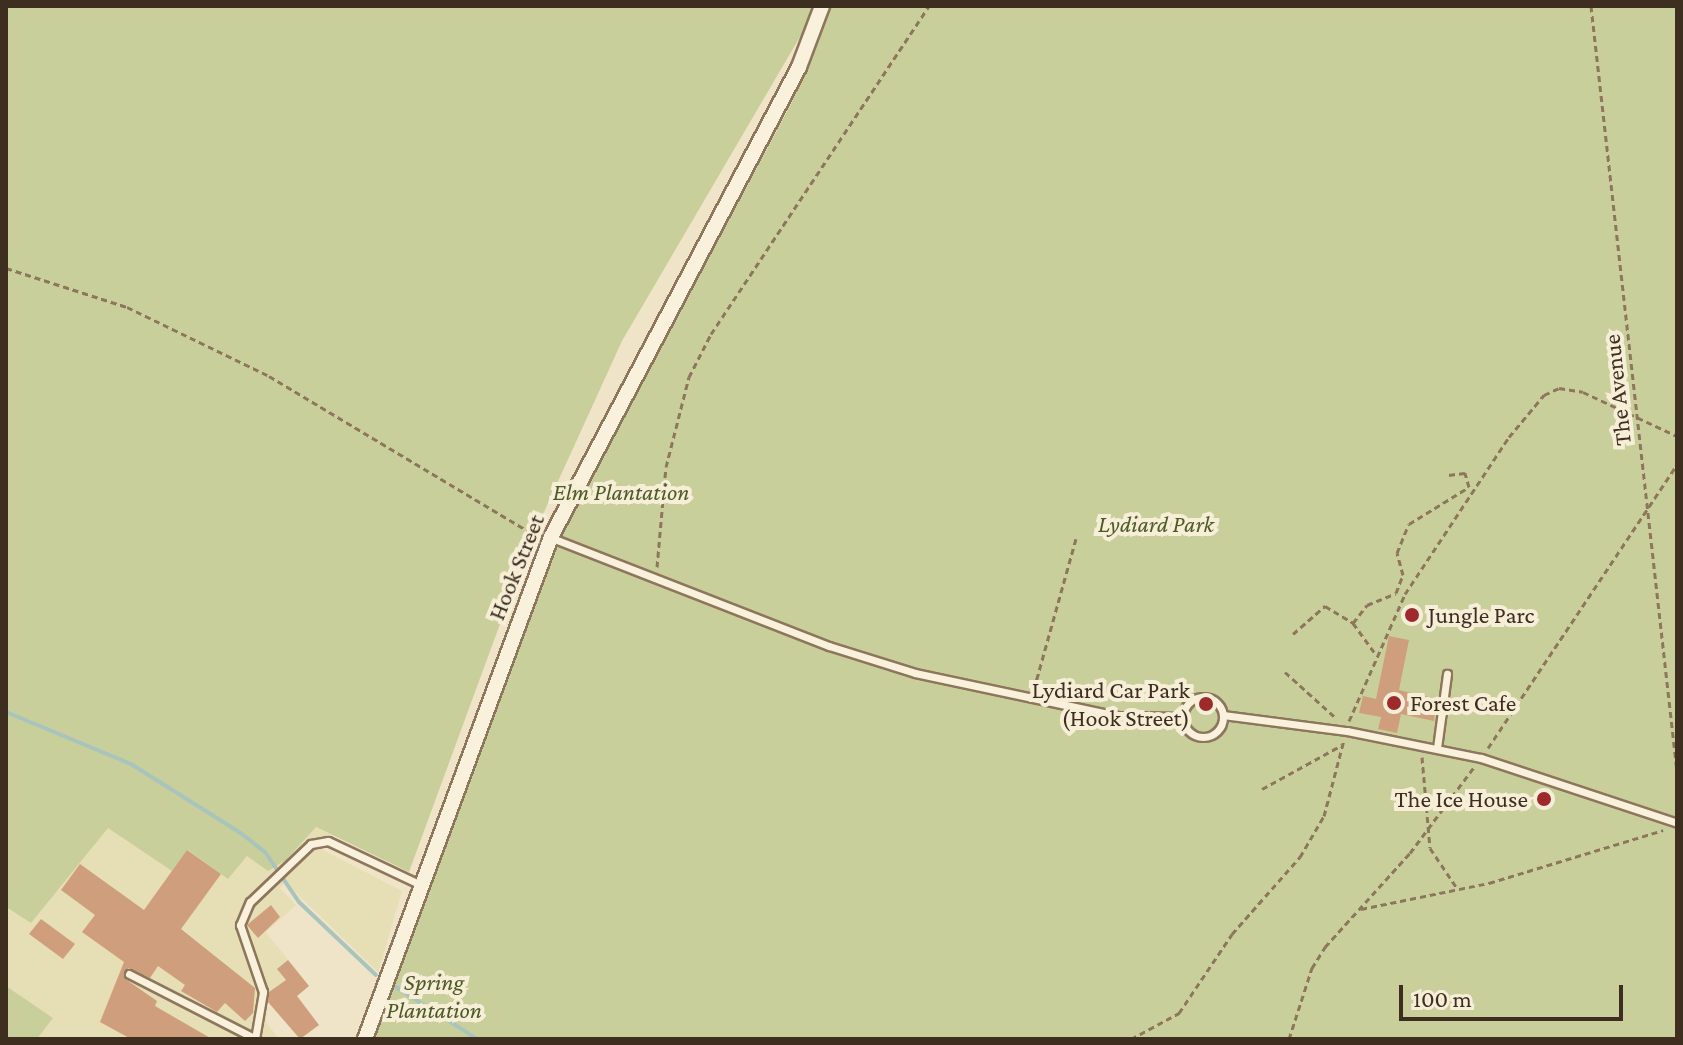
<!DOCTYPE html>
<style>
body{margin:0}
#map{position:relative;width:1683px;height:1045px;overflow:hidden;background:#f0e4c8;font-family:"Crimson Pro",serif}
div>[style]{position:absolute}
.farmland>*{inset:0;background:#e6deb5}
.green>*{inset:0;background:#c9cf9b}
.stream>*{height:4px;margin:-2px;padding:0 2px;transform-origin:2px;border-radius:2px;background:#a9c4bc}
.building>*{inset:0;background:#cf9f7d}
.path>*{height:3px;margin-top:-1.5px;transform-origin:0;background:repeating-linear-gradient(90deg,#8d765c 0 6px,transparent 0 10px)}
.roads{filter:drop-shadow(2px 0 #8d765c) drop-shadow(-2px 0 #8d765c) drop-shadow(0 2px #8d765c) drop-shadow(0 -2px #8d765c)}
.lane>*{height:7px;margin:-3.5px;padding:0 3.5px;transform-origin:3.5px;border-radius:3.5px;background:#faf1dc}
.lane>.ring{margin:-3.5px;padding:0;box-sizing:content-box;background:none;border:7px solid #faf1dc;border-radius:50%}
.street>*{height:14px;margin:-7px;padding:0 7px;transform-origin:7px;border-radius:7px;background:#faf1dc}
.dots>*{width:22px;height:22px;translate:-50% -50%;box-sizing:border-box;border:4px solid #f7eed8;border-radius:50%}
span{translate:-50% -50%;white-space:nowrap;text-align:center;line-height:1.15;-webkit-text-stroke:8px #f7eed8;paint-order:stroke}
.street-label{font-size:24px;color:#3d2e20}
.park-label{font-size:24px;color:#4d5a26;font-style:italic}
.poi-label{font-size:24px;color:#3d2e20}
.left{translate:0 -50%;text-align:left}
.right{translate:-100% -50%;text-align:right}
.frame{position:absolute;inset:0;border:8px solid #3d2e20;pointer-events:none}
.scale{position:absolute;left:1399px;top:985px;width:224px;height:36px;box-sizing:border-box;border:4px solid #3d2e20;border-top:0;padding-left:10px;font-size:24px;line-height:28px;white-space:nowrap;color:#3d2e20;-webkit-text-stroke:6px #f7eed8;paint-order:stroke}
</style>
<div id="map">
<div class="farmland">
<div style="clip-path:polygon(110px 824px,311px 825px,331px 835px,319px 848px,402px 891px,378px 972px,285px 882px,280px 888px,296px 905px,266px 932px,309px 986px,302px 992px,286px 980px,268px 993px,266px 1022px,279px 1039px,37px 1039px,53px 1018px,6px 986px,6px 907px,31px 923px)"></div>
</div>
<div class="green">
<div style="clip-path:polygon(6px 6px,818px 6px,622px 341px,529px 545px,409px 872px,316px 827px,286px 860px,268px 871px,247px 856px,228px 879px,188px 850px,172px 871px,108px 828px,31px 923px,6px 907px)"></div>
<div style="clip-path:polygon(829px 6px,1677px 6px,1677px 1039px,374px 1039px,548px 558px,791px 104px)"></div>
<div style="clip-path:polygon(6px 986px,53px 1018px,37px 1039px,6px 1039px)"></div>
</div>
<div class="stream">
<div style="left:6px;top:712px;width:135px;rotate:22.6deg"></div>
<div style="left:131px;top:764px;width:131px;rotate:32.2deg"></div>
<div style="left:242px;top:834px;width:29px;rotate:38deg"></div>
<div style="left:265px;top:852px;width:60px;rotate:55.8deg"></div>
<div style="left:299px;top:902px;width:106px;rotate:43.5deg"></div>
<div style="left:396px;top:987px;width:96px;rotate:32.7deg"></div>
</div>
<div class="building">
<div style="clip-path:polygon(1389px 636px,1409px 640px,1399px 690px,1437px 699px,1434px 721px,1401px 714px,1397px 733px,1378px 729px,1381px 717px,1359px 713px,1363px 696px,1376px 699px)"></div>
<div style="clip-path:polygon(187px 850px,221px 874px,181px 929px,255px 988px,253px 1013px,245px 1021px,225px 1003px,217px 1012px,181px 991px,185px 985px,158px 966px,150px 978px,128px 968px,124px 978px,157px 1001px,155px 1006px,212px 1039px,131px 1039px,100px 1022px,124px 962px,82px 932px,95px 915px,61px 890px,80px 864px,144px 910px)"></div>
<div style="clip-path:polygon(271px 905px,280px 917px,258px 938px,247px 925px)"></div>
<div style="clip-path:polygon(41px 919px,75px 944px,63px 959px,29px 934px)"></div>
<div style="clip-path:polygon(288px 960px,309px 986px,297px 996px,319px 1025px,300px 1039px,268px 1002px,269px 992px,286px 980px,277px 969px)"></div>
</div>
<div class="path">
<div style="left:1591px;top:6px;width:770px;rotate:83.59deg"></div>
<div style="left:6px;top:268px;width:127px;rotate:17.9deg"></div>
<div style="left:127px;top:307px;width:158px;rotate:25.9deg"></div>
<div style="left:269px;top:376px;width:313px;rotate:30.9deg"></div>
<div style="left:657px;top:567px;width:100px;rotate:-84.9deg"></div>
<div style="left:666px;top:467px;width:93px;rotate:-75.7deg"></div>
<div style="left:689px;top:377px;width:48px;rotate:-62.9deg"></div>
<div style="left:711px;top:334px;width:394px;rotate:-56.4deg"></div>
<div style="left:1353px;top:623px;width:23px;rotate:-52deg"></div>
<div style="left:1367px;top:605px;width:31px;rotate:-22deg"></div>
<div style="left:1396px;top:593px;width:19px;rotate:-69deg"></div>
<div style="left:1403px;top:575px;width:23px;rotate:-105deg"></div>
<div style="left:1397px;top:553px;width:31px;rotate:-68deg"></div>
<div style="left:1409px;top:524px;width:70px;rotate:-31.7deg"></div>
<div style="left:1469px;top:487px;width:15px;rotate:-106deg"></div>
<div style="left:1465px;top:473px;width:17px;rotate:173deg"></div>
<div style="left:1293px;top:634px;width:43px;rotate:-41.2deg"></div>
<div style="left:1325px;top:606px;width:33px;rotate:31deg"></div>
<div style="left:1353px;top:623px;width:36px;rotate:54deg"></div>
<div style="left:1285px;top:672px;width:70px;rotate:42.1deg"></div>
<div style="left:1034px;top:689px;width:156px;rotate:-74.4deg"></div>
<div style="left:1349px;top:721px;width:139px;rotate:-66.2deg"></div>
<div style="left:1405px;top:594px;width:188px;rotate:-56.5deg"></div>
<div style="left:1509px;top:437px;width:55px;rotate:-50.2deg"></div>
<div style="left:1544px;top:395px;width:17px;rotate:-25deg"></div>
<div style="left:1559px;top:388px;width:24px;rotate:9deg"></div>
<div style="left:1583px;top:392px;width:104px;rotate:25.1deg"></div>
<div style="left:1488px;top:748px;width:340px;rotate:-56.3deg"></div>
<div style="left:1422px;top:757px;width:91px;rotate:85deg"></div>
<div style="left:1430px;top:848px;width:48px;rotate:56deg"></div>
<div style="left:1262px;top:789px;width:91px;rotate:-28.8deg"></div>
<div style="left:1361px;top:909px;width:131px;rotate:-11.5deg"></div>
<div style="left:1489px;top:883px;width:182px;rotate:-16.9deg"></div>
<div style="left:1131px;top:1039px;width:55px;rotate:-28.4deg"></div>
<div style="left:1179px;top:1013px;width:95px;rotate:-56.1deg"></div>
<div style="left:1232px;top:934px;width:103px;rotate:-48.6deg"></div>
<div style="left:1300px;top:857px;width:48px;rotate:-59.7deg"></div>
<div style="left:1324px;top:816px;width:79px;rotate:-75.3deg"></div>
<div style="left:1289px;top:1039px;width:75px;rotate:-72.1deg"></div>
<div style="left:1312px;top:968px;width:25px;rotate:-58deg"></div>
<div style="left:1325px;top:947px;width:127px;rotate:-47.9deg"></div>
<div style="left:1410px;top:853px;width:107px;rotate:-53.3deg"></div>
</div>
<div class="roads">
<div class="lane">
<div style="left:552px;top:538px;width:297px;rotate:21.3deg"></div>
<div style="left:829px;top:646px;width:90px;rotate:17.4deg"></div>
<div style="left:915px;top:673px;width:207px;rotate:12deg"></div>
<div style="left:1117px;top:716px;width:67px;rotate:0.9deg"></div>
<div class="ring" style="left:1183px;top:697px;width:33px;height:33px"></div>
<div style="left:1223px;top:715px;width:125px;rotate:7.4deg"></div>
<div style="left:1347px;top:731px;width:137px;rotate:11.4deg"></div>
<div style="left:1481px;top:758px;width:206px;rotate:18.3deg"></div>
<div style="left:1437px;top:748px;width:75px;rotate:-82.3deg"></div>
<div style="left:129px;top:974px;width:143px;rotate:27.1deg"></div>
<div style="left:255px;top:1039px;width:48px;rotate:-80.3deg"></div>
<div style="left:263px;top:992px;width:71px;rotate:-108.9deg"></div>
<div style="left:240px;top:925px;width:25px;rotate:-67deg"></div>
<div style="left:250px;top:902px;width:84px;rotate:-43.6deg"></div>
<div style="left:311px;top:844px;width:17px;rotate:-10deg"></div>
<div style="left:328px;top:841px;width:101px;rotate:25.3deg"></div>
</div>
<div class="street">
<div style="left:365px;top:1039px;width:535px;rotate:-69.67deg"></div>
<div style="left:551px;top:537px;width:531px;rotate:-62.18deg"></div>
<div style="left:799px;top:67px;width:65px;rotate:-69.3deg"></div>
</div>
</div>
<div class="dots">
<div style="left:1412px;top:615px;background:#9e2a2b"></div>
<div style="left:1394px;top:703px;background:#9e2a2b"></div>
<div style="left:1206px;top:704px;background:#9e2a2b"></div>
<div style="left:1544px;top:799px;background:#9e2a2b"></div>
</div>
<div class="street-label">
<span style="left:1617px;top:390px;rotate:-96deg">The Avenue</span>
<span style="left:516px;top:567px;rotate:-68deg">Hook Street</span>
</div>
<div class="park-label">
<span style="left:621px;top:492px">Elm Plantation</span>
<span style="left:1156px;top:524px">Lydiard Park</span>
<span style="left:434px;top:996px">Spring<br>Plantation</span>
</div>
<div class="poi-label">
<span class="left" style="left:1428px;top:615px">Jungle Parc</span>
<span class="right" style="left:1190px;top:704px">Lydiard Car Park<br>(Hook Street)</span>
<span class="left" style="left:1410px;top:703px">Forest Cafe</span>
<span class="right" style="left:1528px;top:799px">The Ice House</span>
</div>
<div class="frame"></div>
<div class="scale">100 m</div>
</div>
